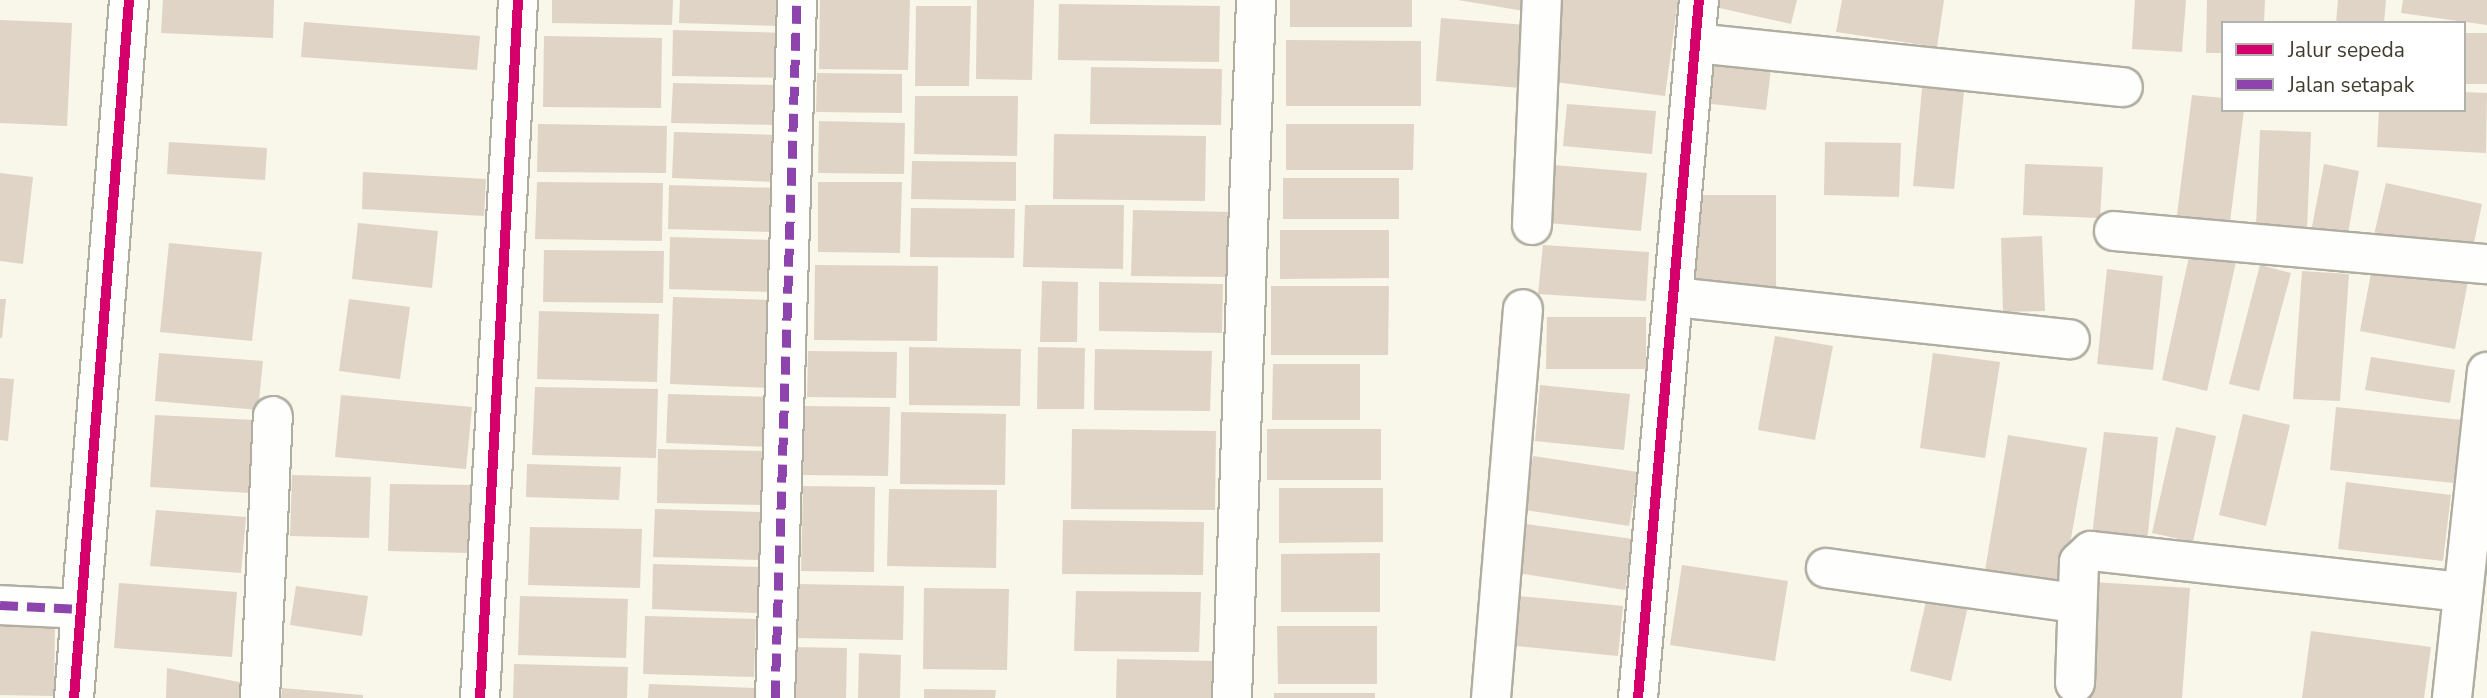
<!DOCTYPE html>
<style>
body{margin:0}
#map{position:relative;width:2487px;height:698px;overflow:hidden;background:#f9f6ea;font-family:"Nunito Sans",sans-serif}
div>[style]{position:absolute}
.building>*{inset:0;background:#e0d4c7}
.roads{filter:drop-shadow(2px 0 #b0ada1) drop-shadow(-2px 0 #b0ada1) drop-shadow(0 2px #b0ada1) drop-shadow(0 -2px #b0ada1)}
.minor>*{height:38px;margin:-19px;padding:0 19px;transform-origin:19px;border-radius:19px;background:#fefefc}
.quiet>*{height:9px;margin-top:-4.5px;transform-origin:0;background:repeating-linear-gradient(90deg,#8e44ad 0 18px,transparent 0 27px)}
.cycleway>*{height:10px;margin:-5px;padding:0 5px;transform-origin:5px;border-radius:5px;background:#d6006c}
span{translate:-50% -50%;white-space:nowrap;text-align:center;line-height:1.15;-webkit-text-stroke:7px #fff;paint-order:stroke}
.legend{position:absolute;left:2221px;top:21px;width:245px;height:91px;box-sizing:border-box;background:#fff;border:2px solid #b3b1ab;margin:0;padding:9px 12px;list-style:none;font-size:21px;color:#403d2e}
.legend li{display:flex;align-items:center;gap:14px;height:35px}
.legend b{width:35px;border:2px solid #b3b1ab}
</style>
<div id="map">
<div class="building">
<div style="clip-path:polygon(163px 0,274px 0,273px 38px,161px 33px)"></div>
<div style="clip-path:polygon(552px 0,673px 0,672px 25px,552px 23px)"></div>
<div style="clip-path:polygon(680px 0,780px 0,779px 26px,679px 23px)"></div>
<div style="clip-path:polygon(820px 0,910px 0,908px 70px,819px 69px)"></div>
<div style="clip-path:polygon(977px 0,1034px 0,1032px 80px,976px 79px)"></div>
<div style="clip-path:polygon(1290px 0,1412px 0,1412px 27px,1290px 27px)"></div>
<div style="clip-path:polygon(1458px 0,1526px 0,1524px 11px)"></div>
<div style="clip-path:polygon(1550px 0,1678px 0,1665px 96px,1539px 80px)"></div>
<div style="clip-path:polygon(1707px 0,1797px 0,1791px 24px,1706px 5px)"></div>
<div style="clip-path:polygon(1842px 0,1944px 0,1937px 47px,1836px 32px)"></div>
<div style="clip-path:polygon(2135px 0,2186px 0,2182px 52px,2132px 49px)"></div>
<div style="clip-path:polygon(2207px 0,2265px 0,2264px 23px,2223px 23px,2223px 53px,2206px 53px)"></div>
<div style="clip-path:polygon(2338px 0,2386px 0,2384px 23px,2336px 23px)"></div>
<div style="clip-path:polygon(2403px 0,2487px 0,2487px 25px,2401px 13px)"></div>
<div style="clip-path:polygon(1059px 4px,1220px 6px,1219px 62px,1058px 60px)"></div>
<div style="clip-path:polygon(916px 6px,971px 6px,969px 86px,915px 86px)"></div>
<div style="clip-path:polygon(1441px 18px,1526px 25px,1521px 88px,1436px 81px)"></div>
<div style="clip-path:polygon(0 20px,72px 23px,67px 126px,0 123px)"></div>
<div style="clip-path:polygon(304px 22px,480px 36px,477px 70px,301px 57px)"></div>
<div style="clip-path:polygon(673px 30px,792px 33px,791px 78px,672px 76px)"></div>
<div style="clip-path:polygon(2464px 33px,2487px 33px,2487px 84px,2464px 84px)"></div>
<div style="clip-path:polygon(544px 36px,662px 38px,661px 108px,543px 107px)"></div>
<div style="clip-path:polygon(1286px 40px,1421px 41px,1421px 106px,1286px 106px)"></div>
<div style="clip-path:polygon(1709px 62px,1771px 69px,1766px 110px,1703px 103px)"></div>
<div style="clip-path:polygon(1091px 67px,1222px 69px,1221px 125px,1090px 124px)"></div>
<div style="clip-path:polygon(817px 73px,902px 74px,902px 113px,816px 112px)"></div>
<div style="clip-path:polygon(1923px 78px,1965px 82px,1954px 189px,1913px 186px)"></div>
<div style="clip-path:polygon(673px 83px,775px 85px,773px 125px,671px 123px)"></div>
<div style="clip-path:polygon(2464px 92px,2487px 93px,2486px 153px,2377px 147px,2379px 110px,2464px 110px)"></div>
<div style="clip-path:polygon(2192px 95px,2223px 98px,2223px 110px,2244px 110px,2229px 230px,2176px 223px)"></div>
<div style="clip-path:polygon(915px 96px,1018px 96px,1017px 156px,914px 154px)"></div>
<div style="clip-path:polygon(1567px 104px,1656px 111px,1652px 154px,1563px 146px)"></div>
<div style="clip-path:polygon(819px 121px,905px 123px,904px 174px,818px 173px)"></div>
<div style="clip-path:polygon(538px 124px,667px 126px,666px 173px,537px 172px)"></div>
<div style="clip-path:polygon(1286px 124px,1414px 124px,1413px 170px,1286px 170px)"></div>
<div style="clip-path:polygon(2260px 130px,2311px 132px,2307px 230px,2256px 228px)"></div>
<div style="clip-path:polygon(674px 132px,777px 135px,776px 182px,672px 178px)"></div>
<div style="clip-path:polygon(1054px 134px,1206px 136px,1205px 201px,1053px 199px)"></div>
<div style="clip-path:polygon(169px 142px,267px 148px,265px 180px,167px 174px)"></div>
<div style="clip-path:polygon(1825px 142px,1901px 143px,1899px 197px,1824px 195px)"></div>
<div style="clip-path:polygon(912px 161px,1016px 162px,1016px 201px,911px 199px)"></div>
<div style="clip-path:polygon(2025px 164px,2103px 167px,2100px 218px,2023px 215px)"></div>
<div style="clip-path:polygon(2324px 164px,2359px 171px,2347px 239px,2311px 232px)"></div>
<div style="clip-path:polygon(1554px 165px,1647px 173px,1641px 231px,1548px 223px)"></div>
<div style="clip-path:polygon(363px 172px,486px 179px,484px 216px,362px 209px)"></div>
<div style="clip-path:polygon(0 173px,33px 177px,23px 264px,0 261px)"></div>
<div style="clip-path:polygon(1283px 178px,1399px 178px,1399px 219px,1283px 219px)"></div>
<div style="clip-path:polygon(537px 182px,663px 183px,662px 241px,535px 239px)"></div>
<div style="clip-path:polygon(818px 182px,902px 182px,900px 253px,818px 252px)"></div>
<div style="clip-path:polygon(2386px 183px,2482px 204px,2471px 257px,2374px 235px)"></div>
<div style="clip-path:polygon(669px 185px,777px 188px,775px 232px,668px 229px)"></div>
<div style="clip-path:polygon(1690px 195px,1776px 195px,1776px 290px,1689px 290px)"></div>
<div style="clip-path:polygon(1025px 205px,1124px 205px,1123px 269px,1023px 267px)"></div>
<div style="clip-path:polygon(911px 208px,1015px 209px,1014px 258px,910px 257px)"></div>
<div style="clip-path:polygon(1133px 210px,1233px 212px,1232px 277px,1131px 276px)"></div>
<div style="clip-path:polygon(358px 223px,438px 231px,432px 288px,352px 279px)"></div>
<div style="clip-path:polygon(1280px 230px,1389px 230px,1389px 278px,1280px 279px)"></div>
<div style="clip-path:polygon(2042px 236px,2045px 311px,2003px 312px,2001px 238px)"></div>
<div style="clip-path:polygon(670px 237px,775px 240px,773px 292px,669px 289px)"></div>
<div style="clip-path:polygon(169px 243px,262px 252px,252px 341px,160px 332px)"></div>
<div style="clip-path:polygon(2192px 243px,2238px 253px,2207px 391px,2162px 380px)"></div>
<div style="clip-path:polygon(1543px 245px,1649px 252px,1646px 301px,1538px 294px)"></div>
<div style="clip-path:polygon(544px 250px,664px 251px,663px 303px,543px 302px)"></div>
<div style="clip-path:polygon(2373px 263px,2468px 281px,2455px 349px,2360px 331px)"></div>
<div style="clip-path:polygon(815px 265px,938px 266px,937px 341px,814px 340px)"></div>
<div style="clip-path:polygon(2260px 265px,2291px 273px,2259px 391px,2229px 384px)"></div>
<div style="clip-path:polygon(2107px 269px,2163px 276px,2153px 370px,2097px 364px)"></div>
<div style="clip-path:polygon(2302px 271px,2349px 274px,2340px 401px,2293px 399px)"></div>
<div style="clip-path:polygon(1042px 281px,1078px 282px,1077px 342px,1040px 342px)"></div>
<div style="clip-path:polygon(1099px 282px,1223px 284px,1222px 333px,1099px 331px)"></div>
<div style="clip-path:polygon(1271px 286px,1389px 286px,1388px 355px,1271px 355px)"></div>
<div style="clip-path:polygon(673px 297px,771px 300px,769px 388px,670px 384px)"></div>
<div style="clip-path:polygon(0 299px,6px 299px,2px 338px,0 338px)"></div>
<div style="clip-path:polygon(349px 299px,410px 307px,400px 379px,339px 371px)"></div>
<div style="clip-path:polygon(539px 311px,659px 314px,657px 382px,537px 379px)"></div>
<div style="clip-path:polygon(1547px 317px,1646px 317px,1646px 369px,1546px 369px)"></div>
<div style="clip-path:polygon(1775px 336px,1833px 346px,1815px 440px,1758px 430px)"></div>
<div style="clip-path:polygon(909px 347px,1021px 349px,1020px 406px,909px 405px)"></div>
<div style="clip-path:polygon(1038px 347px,1085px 348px,1084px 409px,1037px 409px)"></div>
<div style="clip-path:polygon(1095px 349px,1212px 351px,1210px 411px,1094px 410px)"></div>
<div style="clip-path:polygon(808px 351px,897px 352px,896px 398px,807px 397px)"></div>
<div style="clip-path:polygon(159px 353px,263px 361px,258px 410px,155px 401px)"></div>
<div style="clip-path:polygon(1933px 353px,2000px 362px,1985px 458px,1920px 448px)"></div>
<div style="clip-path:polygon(2371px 357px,2455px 370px,2450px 403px,2365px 390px)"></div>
<div style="clip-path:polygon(1273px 364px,1360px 364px,1360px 420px,1272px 420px)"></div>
<div style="clip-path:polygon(0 378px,14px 379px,8px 441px,0 440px)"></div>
<div style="clip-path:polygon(1540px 385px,1630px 394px,1624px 450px,1535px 441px)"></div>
<div style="clip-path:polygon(535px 387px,658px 389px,656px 458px,532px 455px)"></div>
<div style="clip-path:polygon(668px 394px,776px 397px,774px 447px,666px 443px)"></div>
<div style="clip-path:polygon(341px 395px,472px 407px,466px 469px,335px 457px)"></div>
<div style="clip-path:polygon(804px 406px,890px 407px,888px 476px,803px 475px)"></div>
<div style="clip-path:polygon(2336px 407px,2462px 420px,2454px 483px,2330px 470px)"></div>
<div style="clip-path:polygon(901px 412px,1006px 414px,1005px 485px,900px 484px)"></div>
<div style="clip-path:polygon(2243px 414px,2290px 425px,2266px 526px,2219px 515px)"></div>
<div style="clip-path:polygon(155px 415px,255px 420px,250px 493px,150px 487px)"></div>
<div style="clip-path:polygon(2176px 427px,2216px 436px,2193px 542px,2152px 533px)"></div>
<div style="clip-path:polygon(1072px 429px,1216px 431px,1215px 510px,1071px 509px)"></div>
<div style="clip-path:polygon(1267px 429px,1381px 429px,1381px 480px,1267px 480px)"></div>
<div style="clip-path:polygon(2104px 432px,2158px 437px,2146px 551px,2091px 545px)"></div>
<div style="clip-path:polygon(2008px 435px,2087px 448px,2062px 589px,1984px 576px)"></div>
<div style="clip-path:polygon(658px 449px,768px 451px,767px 505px,657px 503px)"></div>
<div style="clip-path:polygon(1533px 456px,1638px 472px,1629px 526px,1525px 510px)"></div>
<div style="clip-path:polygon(527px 464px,621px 467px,619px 500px,526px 497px)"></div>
<div style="clip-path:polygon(292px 475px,371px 477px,369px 538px,290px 536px)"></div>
<div style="clip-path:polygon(2346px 482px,2451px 495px,2443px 561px,2338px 549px)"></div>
<div style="clip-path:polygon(390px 484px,471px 485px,469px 553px,388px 551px)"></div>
<div style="clip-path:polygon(803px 486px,875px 487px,874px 572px,801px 571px)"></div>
<div style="clip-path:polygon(1279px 488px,1383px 488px,1383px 542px,1279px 543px)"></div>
<div style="clip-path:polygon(889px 489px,997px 490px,996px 568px,887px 566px)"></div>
<div style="clip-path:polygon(655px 509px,762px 512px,760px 560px,653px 557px)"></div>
<div style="clip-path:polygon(156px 510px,246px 517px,241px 573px,150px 566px)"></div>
<div style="clip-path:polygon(1063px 520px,1204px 522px,1203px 575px,1062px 574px)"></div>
<div style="clip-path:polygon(1526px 524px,1633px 539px,1625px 590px,1518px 573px)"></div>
<div style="clip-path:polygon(530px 527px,642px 529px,640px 588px,528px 585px)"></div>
<div style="clip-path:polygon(1380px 553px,1380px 612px,1281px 612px,1281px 554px)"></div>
<div style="clip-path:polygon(653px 564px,760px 567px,757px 613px,652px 609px)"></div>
<div style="clip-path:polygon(1682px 565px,1788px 581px,1775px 661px,1670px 645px)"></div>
<div style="clip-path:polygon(2092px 582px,2190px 588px,2182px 698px,2083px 698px)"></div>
<div style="clip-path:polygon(119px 583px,237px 592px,232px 657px,114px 648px)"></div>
<div style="clip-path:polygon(798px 584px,904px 586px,903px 640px,797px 638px)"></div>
<div style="clip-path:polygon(296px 586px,368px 596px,362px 636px,290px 625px)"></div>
<div style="clip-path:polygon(924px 588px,1009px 589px,1007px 670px,923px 669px)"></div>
<div style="clip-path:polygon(1076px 591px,1201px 592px,1199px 652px,1074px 651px)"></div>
<div style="clip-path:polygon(1509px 595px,1623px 606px,1618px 656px,1505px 645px)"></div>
<div style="clip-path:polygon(520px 596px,628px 599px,626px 658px,518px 655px)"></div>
<div style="clip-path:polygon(1927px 597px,1968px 606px,1951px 681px,1910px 671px)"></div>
<div style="clip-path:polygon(645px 616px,756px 619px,754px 677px,643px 674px)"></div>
<div style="clip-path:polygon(0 622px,55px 622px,54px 696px,0 695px)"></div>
<div style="clip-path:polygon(1277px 626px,1377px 626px,1377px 684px,1278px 684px)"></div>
<div style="clip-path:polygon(2311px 631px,2431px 647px,2424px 698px,2302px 698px)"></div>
<div style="clip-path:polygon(792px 647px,847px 648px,846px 698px,791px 698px)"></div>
<div style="clip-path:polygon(859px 653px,901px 655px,900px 698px,858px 698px)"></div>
<div style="clip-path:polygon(1117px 659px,1217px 661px,1216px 698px,1116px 698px)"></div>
<div style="clip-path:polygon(514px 664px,628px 667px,627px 698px,513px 698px)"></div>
<div style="clip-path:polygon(167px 668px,244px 683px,244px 698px,166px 698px)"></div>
<div style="clip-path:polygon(649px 684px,756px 688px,756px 698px,648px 698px)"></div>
<div style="clip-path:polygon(282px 688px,363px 695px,363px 698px,281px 698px)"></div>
<div style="clip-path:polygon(924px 689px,996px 690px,995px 698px,924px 698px)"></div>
<div style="clip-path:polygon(1274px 693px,1375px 693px,1375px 698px,1274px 698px)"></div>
</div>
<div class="roads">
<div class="minor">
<div style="left:1696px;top:43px;width:429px;rotate:5.9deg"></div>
<div style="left:1532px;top:225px;width:225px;rotate:-87.5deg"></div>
<div style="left:2114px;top:231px;width:374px;rotate:5.1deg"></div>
<div style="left:1674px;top:297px;width:398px;rotate:6.1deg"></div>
<div style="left:1826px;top:568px;width:252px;rotate:8deg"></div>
<div style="left:0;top:605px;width:81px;rotate:2.8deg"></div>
<div style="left:2075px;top:683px;width:121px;rotate:-88.1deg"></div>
<div style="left:2079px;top:562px;width:16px;rotate:-43deg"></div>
<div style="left:2091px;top:551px;width:373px;rotate:6.3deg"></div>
<div style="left:74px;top:698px;width:700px;rotate:-85.49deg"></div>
<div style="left:260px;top:698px;width:282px;rotate:-87.4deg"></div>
<div style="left:480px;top:698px;width:699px;rotate:-86.88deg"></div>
<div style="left:775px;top:698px;width:698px;rotate:-88.19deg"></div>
<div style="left:1232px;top:698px;width:698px;rotate:-88.03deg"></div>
<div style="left:1491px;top:698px;width:390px;rotate:-85.3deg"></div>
<div style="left:1638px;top:698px;width:701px;rotate:-85.01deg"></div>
<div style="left:2452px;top:698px;width:328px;rotate:-83.9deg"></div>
</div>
</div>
<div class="quiet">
<div style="left:0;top:605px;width:81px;rotate:2.8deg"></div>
<div style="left:775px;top:698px;width:698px;rotate:-88.19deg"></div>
</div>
<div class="cycleway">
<div style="left:74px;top:698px;width:700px;rotate:-85.49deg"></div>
<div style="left:480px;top:698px;width:699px;rotate:-86.88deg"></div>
<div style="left:1638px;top:698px;width:701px;rotate:-85.01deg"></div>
</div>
<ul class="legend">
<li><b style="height:9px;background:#d6006c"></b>Jalur sepeda</li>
<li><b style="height:9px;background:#8e44ad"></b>Jalan setapak</li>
</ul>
</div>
